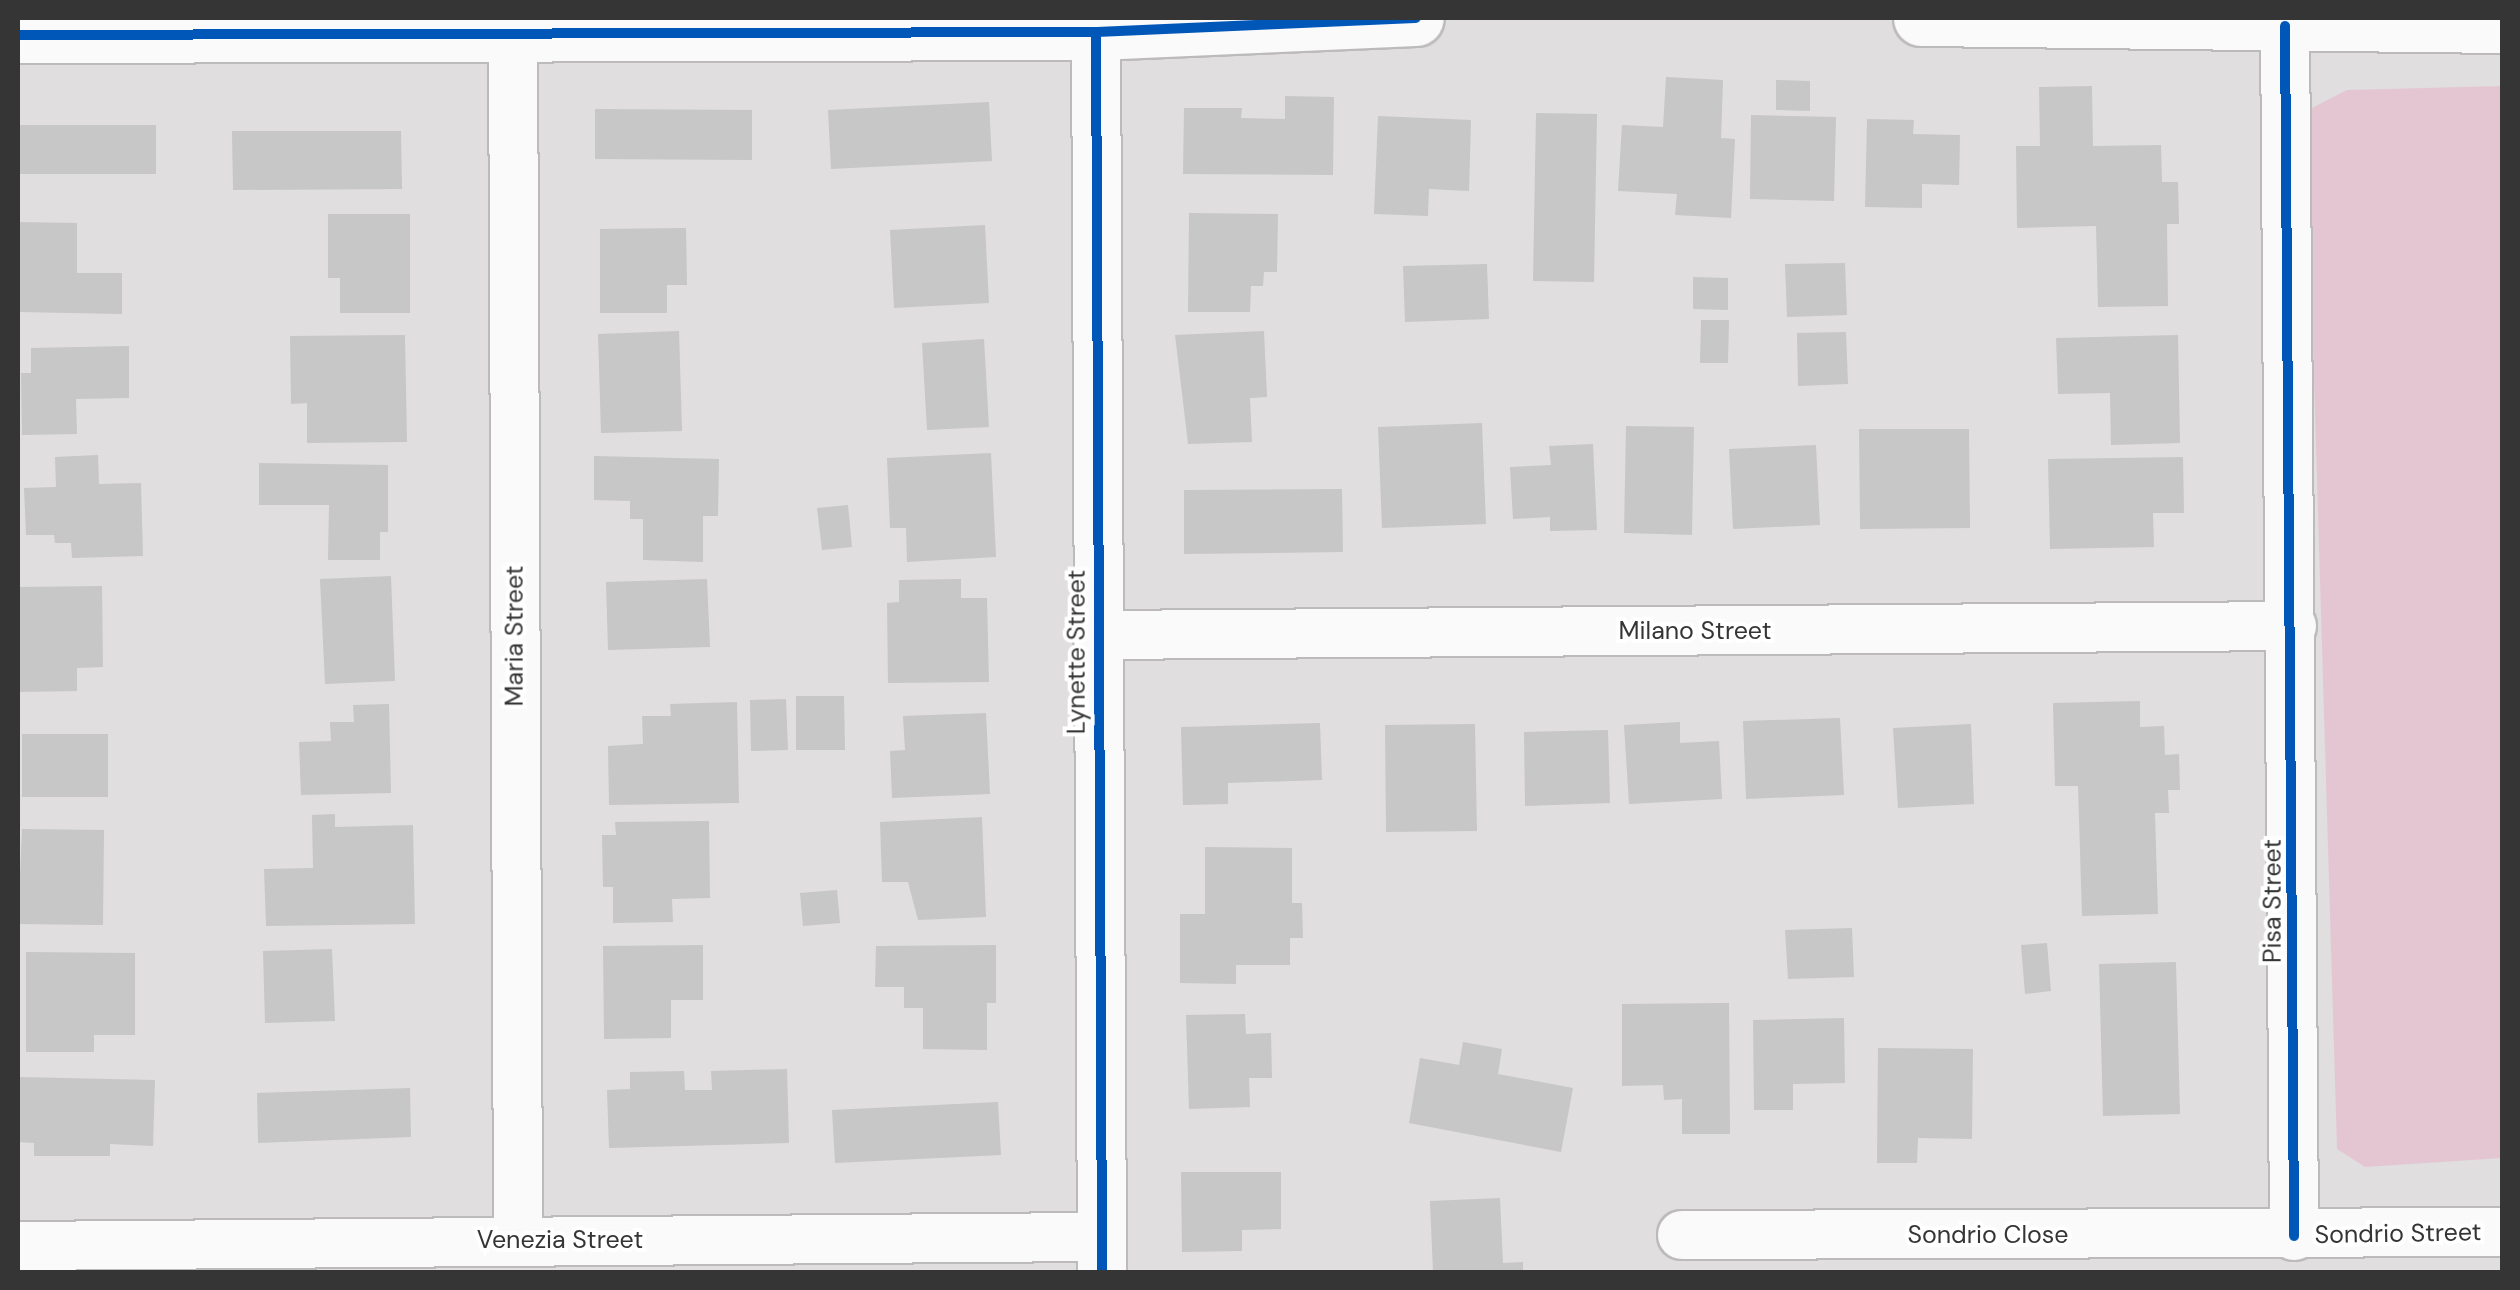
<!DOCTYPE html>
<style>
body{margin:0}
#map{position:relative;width:2520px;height:1290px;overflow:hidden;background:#e0dedf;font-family:"DM Sans",sans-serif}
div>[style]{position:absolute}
.green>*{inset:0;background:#e4c6d3}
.building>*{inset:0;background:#c7c7c7}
.roads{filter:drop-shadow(2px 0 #bcbabb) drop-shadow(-2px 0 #bcbabb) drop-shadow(0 2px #bcbabb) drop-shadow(0 -2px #bcbabb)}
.minor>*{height:48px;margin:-24px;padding:0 24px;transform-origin:24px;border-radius:24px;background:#fafafa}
.tertiary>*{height:55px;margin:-27.5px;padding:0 27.5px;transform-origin:27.5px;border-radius:27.5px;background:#fafafa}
.cycleway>*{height:10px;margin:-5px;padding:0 5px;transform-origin:5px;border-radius:5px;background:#0057b8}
span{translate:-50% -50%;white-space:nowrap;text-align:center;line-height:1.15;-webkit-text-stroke:8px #fff;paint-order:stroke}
.street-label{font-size:25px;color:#363535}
.frame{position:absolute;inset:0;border:20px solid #363535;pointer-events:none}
</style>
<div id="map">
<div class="green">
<div style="clip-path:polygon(2502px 86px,2502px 1158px,2365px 1167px,2337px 1149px,2306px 111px,2347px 90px)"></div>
</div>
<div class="building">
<div style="clip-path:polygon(1666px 77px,1723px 80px,1721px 138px,1735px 139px,1731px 218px,1675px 215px,1677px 194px,1618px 191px,1622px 125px,1663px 127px)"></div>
<div style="clip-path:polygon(1776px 80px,1810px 81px,1810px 111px,1776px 110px)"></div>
<div style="clip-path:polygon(2092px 86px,2093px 146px,2161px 145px,2162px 182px,2178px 182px,2179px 224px,2167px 224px,2168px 306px,2098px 307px,2096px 226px,2017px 228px,2016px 146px,2040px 146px,2039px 87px)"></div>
<div style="clip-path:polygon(1285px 96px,1334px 97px,1333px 175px,1183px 174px,1184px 108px,1242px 108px,1241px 118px,1285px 119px)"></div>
<div style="clip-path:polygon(989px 102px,992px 161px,831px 169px,828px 110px)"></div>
<div style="clip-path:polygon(595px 109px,752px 110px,752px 160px,595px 159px)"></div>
<div style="clip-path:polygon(1536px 113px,1597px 114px,1594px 282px,1533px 281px)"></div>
<div style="clip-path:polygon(1751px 115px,1836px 117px,1834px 201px,1750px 199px)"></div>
<div style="clip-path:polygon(1378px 116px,1471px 120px,1469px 191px,1429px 189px,1428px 216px,1374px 214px)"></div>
<div style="clip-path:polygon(1867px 119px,1914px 120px,1913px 134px,1960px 135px,1959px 185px,1922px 184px,1922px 208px,1865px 207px)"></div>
<div style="clip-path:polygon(18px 125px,156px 125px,156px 174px,19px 174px)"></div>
<div style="clip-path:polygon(232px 131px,401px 131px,402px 189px,233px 190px)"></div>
<div style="clip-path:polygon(1189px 213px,1278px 214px,1277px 272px,1264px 272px,1263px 286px,1251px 286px,1250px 312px,1188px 312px)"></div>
<div style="clip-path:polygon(328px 214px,410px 214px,410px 313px,340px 313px,340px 278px,328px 278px)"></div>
<div style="clip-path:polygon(18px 222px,77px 223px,77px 273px,122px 273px,122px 314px,18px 312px)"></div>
<div style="clip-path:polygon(985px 225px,989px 303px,894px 308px,890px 230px)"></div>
<div style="clip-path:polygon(686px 228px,687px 285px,667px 285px,667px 313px,600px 313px,600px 229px)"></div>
<div style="clip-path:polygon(1845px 263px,1847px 315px,1787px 317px,1785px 264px)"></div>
<div style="clip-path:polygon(1487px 264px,1489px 319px,1405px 322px,1403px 266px)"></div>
<div style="clip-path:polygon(1693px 277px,1728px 278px,1728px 310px,1693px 309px)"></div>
<div style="clip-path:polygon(1701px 320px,1729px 320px,1728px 363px,1700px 363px)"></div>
<div style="clip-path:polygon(679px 331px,682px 431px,601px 433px,598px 334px)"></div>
<div style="clip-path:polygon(1264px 331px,1267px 397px,1250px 398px,1252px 442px,1188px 444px,1175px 335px)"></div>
<div style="clip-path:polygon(1846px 332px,1848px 384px,1798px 386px,1797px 333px)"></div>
<div style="clip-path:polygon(405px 335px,407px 442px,307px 443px,307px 403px,291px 404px,290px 336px)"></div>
<div style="clip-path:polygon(2178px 335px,2180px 443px,2111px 445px,2110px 393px,2058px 394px,2056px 338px)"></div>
<div style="clip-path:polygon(984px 339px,989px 427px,927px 430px,922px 343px)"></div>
<div style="clip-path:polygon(129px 346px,129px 398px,76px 399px,77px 434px,22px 435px,21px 373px,31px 373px,31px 348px)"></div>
<div style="clip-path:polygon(1482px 423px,1486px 524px,1382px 528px,1378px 427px)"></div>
<div style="clip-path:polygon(1626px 426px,1694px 427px,1692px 535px,1624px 533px)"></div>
<div style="clip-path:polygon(1859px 429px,1969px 429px,1970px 528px,1860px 529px)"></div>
<div style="clip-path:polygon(1593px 444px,1597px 530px,1550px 531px,1550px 517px,1513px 519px,1510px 467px,1551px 465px,1549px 446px)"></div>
<div style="clip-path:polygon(1816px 445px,1820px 525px,1733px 529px,1729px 449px)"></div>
<div style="clip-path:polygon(991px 453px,996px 557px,907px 562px,906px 528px,890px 528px,887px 458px)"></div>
<div style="clip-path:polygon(98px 455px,99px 484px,141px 483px,143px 556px,72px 558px,71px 543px,55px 543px,54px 535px,26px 535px,24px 488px,56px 487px,55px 457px)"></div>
<div style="clip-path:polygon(594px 456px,719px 459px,718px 516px,703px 516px,703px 562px,643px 560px,643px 519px,630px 519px,630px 501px,594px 500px)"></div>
<div style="clip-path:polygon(2183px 457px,2184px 513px,2153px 513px,2154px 547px,2050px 549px,2048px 459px)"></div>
<div style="clip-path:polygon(259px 463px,388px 465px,388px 532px,380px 532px,380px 560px,328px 560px,329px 505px,259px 505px)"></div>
<div style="clip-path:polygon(1342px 489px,1343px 552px,1184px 554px,1184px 490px)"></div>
<div style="clip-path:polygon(848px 505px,852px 547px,822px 550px,817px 508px)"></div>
<div style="clip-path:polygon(391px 576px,395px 681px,325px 684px,320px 579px)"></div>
<div style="clip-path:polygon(707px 579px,710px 647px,608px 650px,606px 582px)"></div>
<div style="clip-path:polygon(961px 579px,961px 598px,987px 598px,989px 682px,888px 683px,887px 603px,899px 602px,899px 580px)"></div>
<div style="clip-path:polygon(102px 586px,103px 667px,77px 668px,77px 691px,18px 692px,18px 587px)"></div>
<div style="clip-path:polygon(796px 696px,844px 696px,845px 750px,796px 750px)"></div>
<div style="clip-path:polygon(786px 699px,788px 750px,751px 751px,750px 700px)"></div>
<div style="clip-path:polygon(2140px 701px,2140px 727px,2164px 726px,2165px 755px,2179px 754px,2180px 790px,2168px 790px,2169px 813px,2155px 813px,2158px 914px,2082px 916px,2078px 786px,2055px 786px,2053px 703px)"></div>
<div style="clip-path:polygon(737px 702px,739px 803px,609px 805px,608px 746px,643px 744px,642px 716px,671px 716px,670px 704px)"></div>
<div style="clip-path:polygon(389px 704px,391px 793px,301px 795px,299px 742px,331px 741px,330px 722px,354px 722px,353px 705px)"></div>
<div style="clip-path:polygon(986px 713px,990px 794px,892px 798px,890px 751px,905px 750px,903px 716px)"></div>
<div style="clip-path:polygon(1840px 718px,1844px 795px,1746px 799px,1743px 721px)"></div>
<div style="clip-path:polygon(1680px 722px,1680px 743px,1719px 741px,1722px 799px,1629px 804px,1624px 725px)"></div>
<div style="clip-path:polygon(1320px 723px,1322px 780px,1228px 783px,1228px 804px,1183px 805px,1181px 727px)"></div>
<div style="clip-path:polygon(1475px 724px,1477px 831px,1386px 832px,1385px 725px)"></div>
<div style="clip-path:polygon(1971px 724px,1974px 804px,1898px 808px,1893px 728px)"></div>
<div style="clip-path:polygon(1608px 730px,1610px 803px,1525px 806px,1524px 732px)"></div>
<div style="clip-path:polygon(22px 734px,108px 734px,108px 797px,22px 797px)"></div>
<div style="clip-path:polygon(335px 814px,335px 827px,413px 825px,415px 924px,266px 926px,264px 869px,313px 868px,312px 815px)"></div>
<div style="clip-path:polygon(982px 817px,986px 917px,918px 920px,908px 882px,882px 882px,880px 822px)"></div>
<div style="clip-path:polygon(709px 821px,710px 898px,672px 899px,673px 922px,613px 923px,613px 887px,603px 887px,602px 835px,616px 835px,615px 822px)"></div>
<div style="clip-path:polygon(22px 829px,104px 830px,103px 925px,18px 924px)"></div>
<div style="clip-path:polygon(1205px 847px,1292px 848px,1292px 903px,1302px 903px,1303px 938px,1290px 938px,1290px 965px,1236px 965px,1236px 984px,1180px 983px,1180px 914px,1205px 914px)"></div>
<div style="clip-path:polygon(837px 890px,840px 923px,803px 926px,800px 893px)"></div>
<div style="clip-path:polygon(1852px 928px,1854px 977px,1788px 979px,1785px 930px)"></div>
<div style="clip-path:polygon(2047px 943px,2051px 991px,2025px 994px,2021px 945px)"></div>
<div style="clip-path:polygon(703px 945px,703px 1000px,671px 1000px,671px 1038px,604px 1039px,603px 946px)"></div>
<div style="clip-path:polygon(996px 945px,996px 1003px,987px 1003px,987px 1050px,923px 1049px,923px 1008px,904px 1008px,904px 987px,875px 987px,876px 946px)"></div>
<div style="clip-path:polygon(332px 949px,335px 1021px,265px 1023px,263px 951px)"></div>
<div style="clip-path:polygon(26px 952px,135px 953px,135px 1035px,94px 1035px,94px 1052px,26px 1052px)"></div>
<div style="clip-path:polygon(2176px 962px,2180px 1114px,2103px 1116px,2099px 964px)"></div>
<div style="clip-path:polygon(1729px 1003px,1730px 1134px,1682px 1134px,1682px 1099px,1664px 1100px,1663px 1085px,1622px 1086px,1622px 1004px)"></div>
<div style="clip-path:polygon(1245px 1014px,1246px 1034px,1271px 1033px,1272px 1078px,1249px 1078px,1250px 1107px,1189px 1109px,1186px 1015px)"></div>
<div style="clip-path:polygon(1844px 1018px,1845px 1083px,1793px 1084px,1793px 1110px,1754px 1110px,1753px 1020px)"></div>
<div style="clip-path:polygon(1463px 1042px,1502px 1049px,1498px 1074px,1573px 1088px,1561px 1152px,1409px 1123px,1420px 1058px,1459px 1065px)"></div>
<div style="clip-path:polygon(1878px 1048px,1973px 1049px,1972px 1139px,1918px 1138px,1917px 1163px,1877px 1163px)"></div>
<div style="clip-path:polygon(787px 1069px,789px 1143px,609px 1148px,607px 1090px,630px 1089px,630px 1072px,684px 1071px,685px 1090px,712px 1090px,711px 1071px)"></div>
<div style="clip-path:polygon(18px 1077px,155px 1080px,153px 1146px,110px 1144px,110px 1156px,34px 1156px,34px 1143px,18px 1142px)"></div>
<div style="clip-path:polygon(410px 1088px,411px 1137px,258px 1143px,257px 1093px)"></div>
<div style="clip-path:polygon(998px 1102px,1001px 1155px,835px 1163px,832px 1110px)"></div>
<div style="clip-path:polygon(1181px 1172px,1281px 1172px,1281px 1229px,1242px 1230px,1242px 1251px,1182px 1252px)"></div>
<div style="clip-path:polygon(1500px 1198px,1503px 1263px,1523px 1262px,1523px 1272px,1433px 1272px,1430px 1201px)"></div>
</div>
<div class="roads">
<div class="minor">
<div style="left:2285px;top:26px;width:1210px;rotate:89.57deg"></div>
<div style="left:513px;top:32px;width:1208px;rotate:89.76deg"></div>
<div style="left:1096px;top:32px;width:1240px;rotate:89.72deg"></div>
<div style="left:1097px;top:635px;width:1195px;rotate:-0.43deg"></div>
<div style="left:1682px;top:1235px;width:820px;rotate:-0.21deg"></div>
<div style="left:18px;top:1246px;width:1084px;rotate:-0.48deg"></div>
</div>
<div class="tertiary">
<div style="left:1921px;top:18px;width:581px;rotate:0.69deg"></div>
<div style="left:18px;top:35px;width:1078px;rotate:-0.16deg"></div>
<div style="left:1096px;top:32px;width:320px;rotate:-2.5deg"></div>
</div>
</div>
<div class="cycleway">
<div style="left:2285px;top:26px;width:1210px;rotate:89.57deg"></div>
<div style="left:1096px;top:32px;width:1240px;rotate:89.72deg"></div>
<div style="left:18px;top:35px;width:1078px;rotate:-0.16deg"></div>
<div style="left:1096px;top:32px;width:320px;rotate:-2.5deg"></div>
</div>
<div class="street-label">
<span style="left:1695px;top:631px">Milano Street</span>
<span style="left:515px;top:636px;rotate:-90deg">Maria Street</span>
<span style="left:1077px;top:652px;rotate:-90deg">Lynette Street</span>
<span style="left:2273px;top:901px;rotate:-90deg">Pisa Street</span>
<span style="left:2398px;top:1234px;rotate:-1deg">Sondrio Street</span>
<span style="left:1988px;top:1235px">Sondrio Close</span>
<span style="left:560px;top:1240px">Venezia Street</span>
</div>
<div class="frame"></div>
</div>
